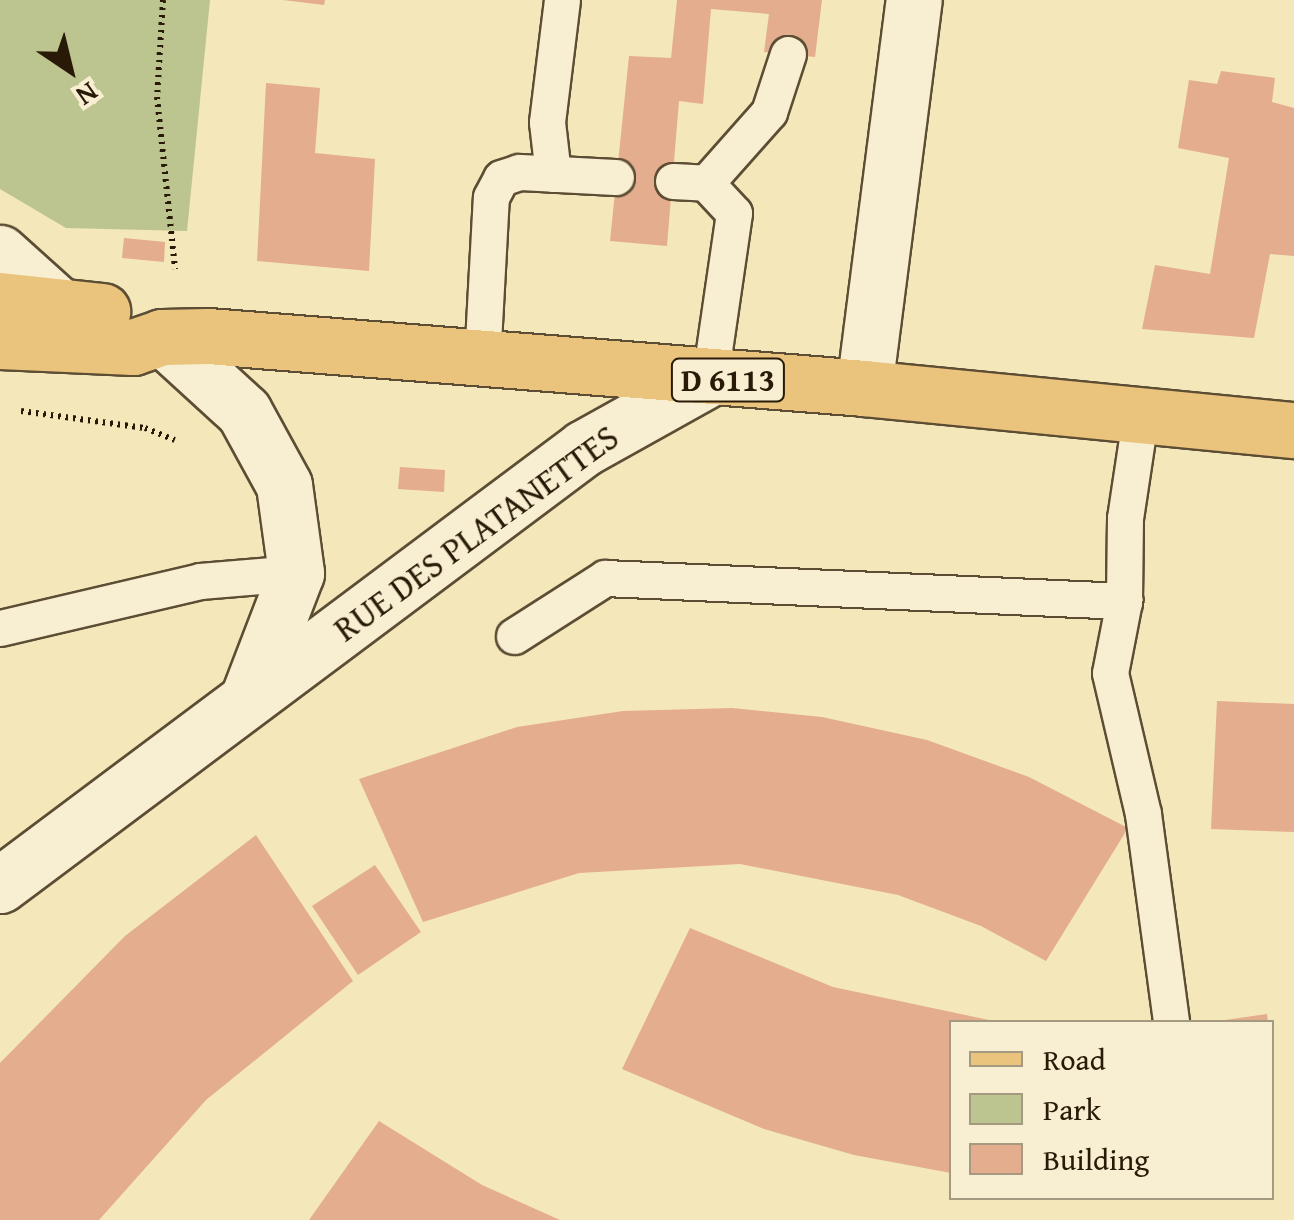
<!DOCTYPE html>
<style>
body{margin:0}
#map{position:relative;width:1294px;height:1220px;overflow:hidden;background:#f4e7ba;font-family:"Gentium Book Plus",serif}
div>[style]{position:absolute}
.green>*{inset:0;background:#bcc58f}
.building>*{inset:0;background:#e3ad8e}
.path>*{height:6px;margin-top:-3px;transform-origin:0;background:repeating-linear-gradient(90deg,#291a07 0 2.5px,transparent 0 7.5px)}
.roads{filter:drop-shadow(2px 0 #5c4d34) drop-shadow(-2px 0 #5c4d34) drop-shadow(0 2px #5c4d34) drop-shadow(0 -2px #5c4d34)}
.service>*{height:35px;margin:-17.5px;padding:0 17.5px;transform-origin:17.5px;border-radius:17.5px;background:#f8efd2}
.minor>*{height:55px;margin:-27.5px;padding:0 27.5px;transform-origin:27.5px;border-radius:27.5px;background:#f8efd2}
.tertiary>*{height:55px;margin:-27.5px;padding:0 27.5px;transform-origin:27.5px;border-radius:27.5px;background:#f8efd2}
.primary>*{height:55px;margin:-27.5px;padding:0 27.5px;transform-origin:27.5px;border-radius:27.5px;background:#eac47d}
span{translate:-50% -50%;white-space:nowrap;text-align:center;line-height:1.15;-webkit-text-stroke:8px #f8efd2;paint-order:stroke}
.shield-label span{padding:2px 8px;background:#f8efd2;border:2px solid;border-radius:8px;-webkit-text-stroke-width:0}
.shield-label{font-size:32px;color:#291a07;font-weight:700}
.street-label{font-size:35px;color:#291a07}
.legend{position:absolute;left:949px;top:1020px;width:325px;height:180px;box-sizing:border-box;background:#f8efd2;border:2px solid #a59a81;margin:0;padding:12px 18px;list-style:none;font-size:30px;color:#291a07}
.legend li{display:flex;align-items:center;gap:20px;height:50px}
.legend b{width:50px;border:2px solid #a59a81}
.north{position:absolute;left:20px;top:20px;width:100px;height:100px;-webkit-text-stroke:8px #f8efd2;paint-order:stroke;rotate:145deg;font-size:28px;font-weight:700;line-height:40px;text-align:center;color:#291a07}
.north::after{content:'';display:block;margin:auto;width:35px;height:45px;background:#291a07;clip-path:polygon(50% 0,100% 100%,50% 72%,0 100%)}
</style>
<div id="map">
<div class="green">
<div style="clip-path:polygon(0 0,210px 0,187px 231px,66px 228px,0 189px)"></div>
</div>
<div class="building">
<div style="clip-path:polygon(283px 0,325px 0,324px 5px)"></div>
<div style="clip-path:polygon(677px 0,822px 0,815px 57px,764px 52px,769px 14px,711px 9px,703px 104px,679px 101px,667px 246px,610px 241px,629px 56px,671px 58px)"></div>
<div style="clip-path:polygon(1221px 71px,1275px 78px,1272px 102px,1294px 108px,1294px 256px,1270px 254px,1254px 338px,1142px 329px,1155px 265px,1210px 274px,1229px 158px,1178px 148px,1189px 80px,1217px 84px)"></div>
<div style="clip-path:polygon(266px 83px,320px 88px,315px 153px,375px 159px,369px 271px,257px 261px)"></div>
<div style="clip-path:polygon(124px 238px,165px 242px,164px 262px,122px 258px)"></div>
<div style="clip-path:polygon(400px 467px,445px 470px,444px 492px,398px 489px)"></div>
<div style="clip-path:polygon(1217px 701px,1294px 704px,1294px 832px,1211px 829px)"></div>
<div style="clip-path:polygon(732px 708px,822px 717px,927px 740px,1029px 777px,1128px 828px,1046px 961px,981px 926px,898px 895px,740px 864px,579px 873px,423px 922px,359px 779px,517px 727px,623px 711px)"></div>
<div style="clip-path:polygon(256px 835px,353px 981px,206px 1100px,99px 1220px,0 1220px,0 1063px,125px 936px)"></div>
<div style="clip-path:polygon(375px 865px,421px 932px,358px 975px,312px 906px)"></div>
<div style="clip-path:polygon(690px 928px,833px 987px,989px 1020px,951px 1022px,951px 1173px,854px 1155px,764px 1129px,622px 1069px)"></div>
<div style="clip-path:polygon(1267px 1014px,1268px 1022px,1225px 1022px,1225px 1020px)"></div>
<div style="clip-path:polygon(379px 1121px,482px 1185px,560px 1220px,309px 1220px)"></div>
</div>
<div class="path">
<div style="left:163px;top:0;width:97px;rotate:93.5deg"></div>
<div style="left:157px;top:97px;width:173px;rotate:84deg"></div>
<div style="left:21px;top:411px;width:125px;rotate:7.8deg"></div>
<div style="left:145px;top:428px;width:32px;rotate:22deg"></div>
</div>
<div class="roads">
<div class="service">
<div style="left:553px;top:174px;width:52px;rotate:-96.6deg"></div>
<div style="left:547px;top:122px;width:123px;rotate:-83deg"></div>
<div style="left:673px;top:181px;width:33px;rotate:3deg"></div>
<div style="left:706px;top:183px;width:41px;rotate:47deg"></div>
<div style="left:734px;top:213px;width:167px;rotate:98.3deg"></div>
<div style="left:706px;top:183px;width:95px;rotate:-48.4deg"></div>
<div style="left:769px;top:112px;width:61px;rotate:-71.9deg"></div>
<div style="left:482px;top:361px;width:164px;rotate:-86.9deg"></div>
<div style="left:491px;top:197px;width:21px;rotate:-62deg"></div>
<div style="left:501px;top:178px;width:19px;rotate:-18deg"></div>
<div style="left:519px;top:172px;width:97px;rotate:3deg"></div>
<div style="left:1140px;top:419px;width:100px;rotate:98.6deg"></div>
<div style="left:1125px;top:518px;width:83px;rotate:90.7deg"></div>
<div style="left:1124px;top:601px;width:73px;rotate:101deg"></div>
<div style="left:1110px;top:673px;width:145px;rotate:76.8deg"></div>
<div style="left:1143px;top:814px;width:210px;rotate:82.3deg"></div>
<div style="left:0;top:628px;width:205px;rotate:-13.2deg"></div>
<div style="left:200px;top:581px;width:96px;rotate:-4.8deg"></div>
<div style="left:514px;top:636px;width:108px;rotate:-32.5deg"></div>
<div style="left:605px;top:578px;width:520px;rotate:2.54deg"></div>
</div>
<div class="minor">
<div style="left:0;top:253px;width:81px;rotate:42deg"></div>
<div style="left:864px;top:388px;width:391px;rotate:-82.7deg"></div>
</div>
<div class="tertiary">
<div style="left:162px;top:337px;width:111px;rotate:42.4deg"></div>
<div style="left:244px;top:412px;width:83px;rotate:61.3deg"></div>
<div style="left:284px;top:485px;width:89px;rotate:82.2deg"></div>
<div style="left:296px;top:573px;width:134px;rotate:111deg"></div>
<div style="left:0;top:885px;width:729px;rotate:-36.81deg"></div>
<div style="left:584px;top:448px;width:144px;rotate:-29.1deg"></div>
</div>
<div class="primary">
<div style="left:0;top:300px;width:103px;rotate:6.2deg"></div>
<div style="left:0;top:341px;width:133px;rotate:2.6deg"></div>
<div style="left:133px;top:347px;width:31px;rotate:-19deg"></div>
<div style="left:162px;top:337px;width:46px;rotate:-1.2deg"></div>
<div style="left:208px;top:336px;width:658px;rotate:4.53deg"></div>
<div style="left:864px;top:388px;width:432px;rotate:5.6deg"></div>
</div>
</div>
<div class="shield-label">
<span style="left:728px;top:380px">D 6113</span>
</div>
<div class="street-label">
<span style="left:476px;top:533px;rotate:-36deg">RUE DES PLATANETTES</span>
</div>
<ul class="legend">
<li><b style="height:12px;background:#eac47d"></b>Road</li>
<li><b style="height:28px;background:#bcc58f"></b>Park</li>
<li><b style="height:28px;background:#e3ad8e"></b>Building</li>
</ul>
<div class="north">N</div>
</div>
